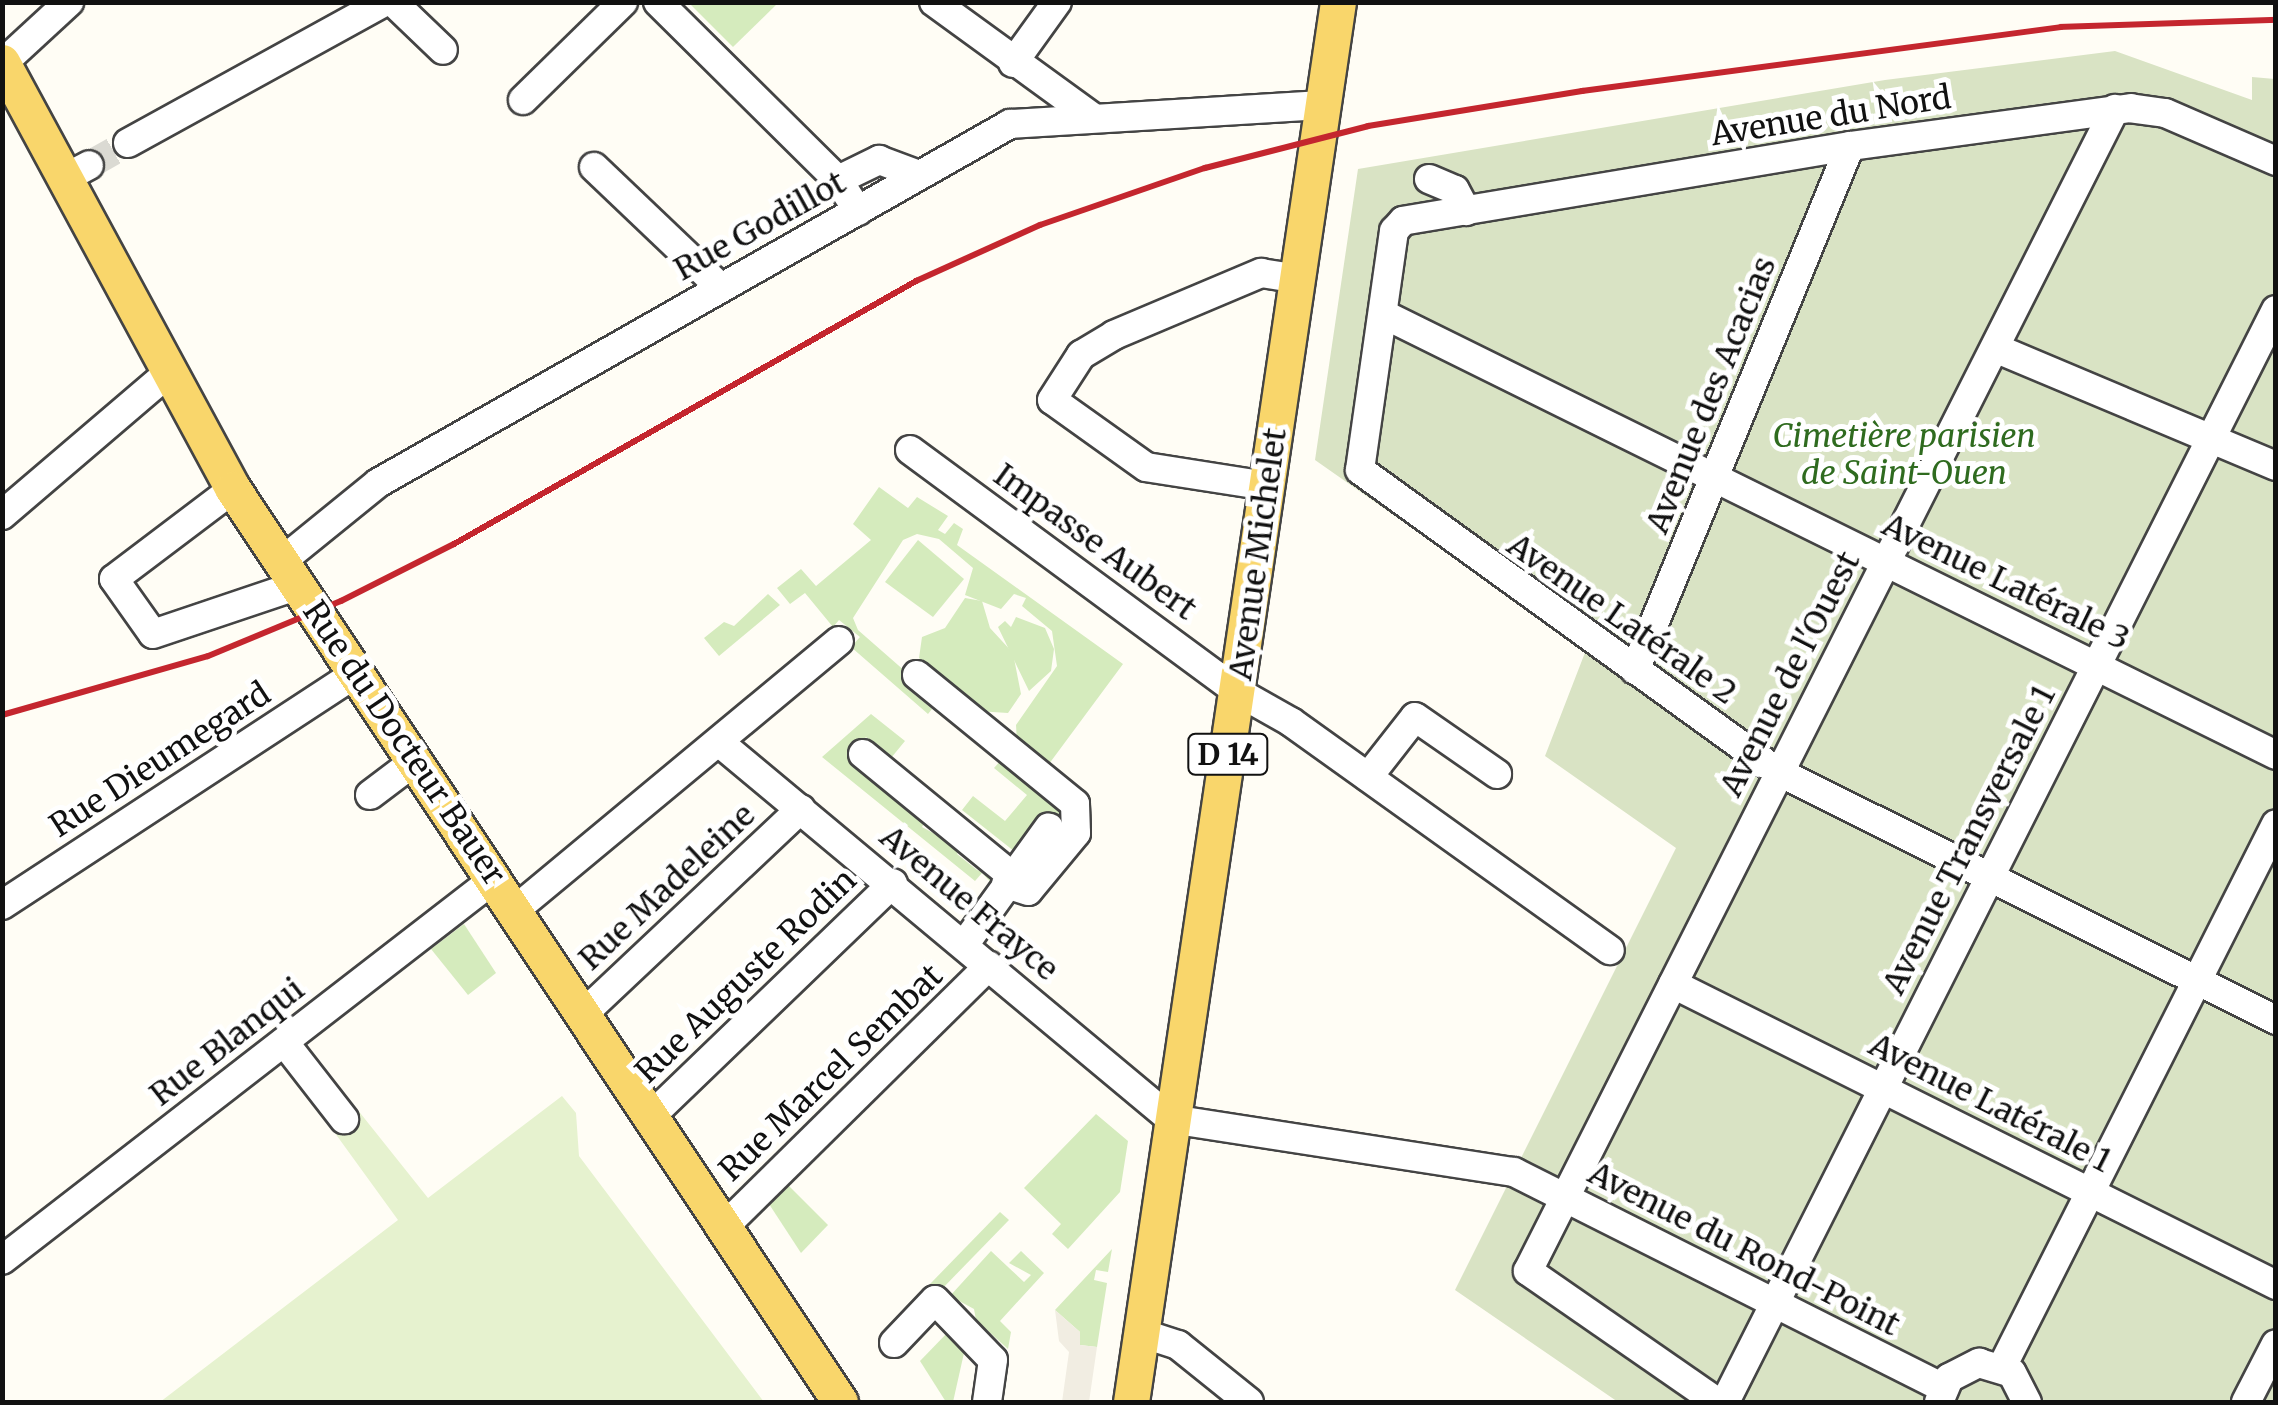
<!DOCTYPE html>
<meta charset="utf-8">
<style>
body{margin:0}
#map{position:relative;width:2278px;height:1405px;overflow:hidden;background:#fffdf5;font-family:Merriweather,serif}
div>[style]{position:absolute}
.green>*{inset:0;background:#d5ebbd}
.cemetery>*{inset:0;background:#d9e3c4}
.pitch>*{inset:0;background:#e6f2cf}
.plaza>*{inset:0;background:#f1ede2}
.minor-tunnel>*{height:28px;margin-top:-14px;transform-origin:0;background:repeating-linear-gradient(90deg,#dbdad3 0 28px,transparent 0 42px)}
.roads{filter:drop-shadow(2px 0 #444) drop-shadow(-2px 0 #444) drop-shadow(0 2px #444) drop-shadow(0 -2px #444)}
.minor>*{height:28px;margin:-14px;padding:0 14px;transform-origin:14px;border-radius:14px;background:#fff}
.major>*{height:35px;margin:-17.5px;padding:0 17.5px;transform-origin:17.5px;border-radius:17.5px;background:#f9d66b}
.rail>*{height:6px;margin:-3px;padding:0 3px;transform-origin:3px;border-radius:3px;background:#c4262e}
span{translate:-50% -50%;white-space:nowrap;text-align:center;line-height:1.15;-webkit-text-stroke:10px #fff;paint-order:stroke}
.shield-label span{padding:2px 8px;background:#fff;border:2px solid;border-radius:8px;-webkit-text-stroke-width:0}
.shield-label{font-size:30px;color:#111;font-weight:700}
.street-label{font-size:32px;color:#111}
.park-label{font-size:32px;color:#2f6b1f;font-style:italic}
.frame{position:absolute;inset:0;border:5px solid #111;pointer-events:none}
</style>
<div id="map">
<div class="green">
<div style="clip-path:polygon(689px 3px,778px 3px,733px 47px)"></div>
<div style="clip-path:polygon(879px 487px,908px 508px,917px 497px,948px 516px,938px 530px,945px 534px,954px 523px,963px 529px,957px 545px,1123px 664px,1046px 768px,1017px 742px,1016px 725px,1057px 666px,1052px 631px,1022px 606px,1026px 598px,1014px 594px,1001px 609px,965px 595px,973px 568px,939px 539px,917px 534px,903px 540px,853px 618px,858px 630px,906px 672px,908px 689px,932px 709px,928px 714px,851px 647px,860px 637px,839px 620px,833px 627px,805px 593px,790px 604px,777px 588px,801px 569px,816px 586px,871px 540px,853px 524px)"></div>
<div style="clip-path:polygon(918px 540px,964px 579px,933px 617px,885px 582px)"></div>
<div style="clip-path:polygon(768px 594px,780px 605px,719px 656px,704px 638px,724px 622px,734px 626px)"></div>
<div style="clip-path:polygon(965px 598px,982px 601px,990px 628px,1013px 653px,1021px 694px,1008px 713px,977px 711px,919px 658px,922px 637px,945px 628px)"></div>
<div style="clip-path:polygon(1016px 617px,1045px 628px,1054px 649px,1051px 671px,1029px 691px,998px 627px,1005px 621px,1011px 627px)"></div>
<div style="clip-path:polygon(871px 714px,905px 741px,891px 758px,866px 737px,847px 755px,926px 820px,922px 827px,961px 848px,957px 854px,977px 870px,996px 876px,997px 889px,982px 873px,975px 881px,822px 757px)"></div>
<div style="clip-path:polygon(1002px 759px,1054px 795px,1067px 821px,1019px 855px,962px 810px,973px 796px,1005px 821px,1027px 795px,994px 768px)"></div>
<div style="clip-path:polygon(464px 924px,496px 973px,468px 995px,431px 949px)"></div>
<div style="clip-path:polygon(1096px 1114px,1128px 1141px,1120px 1192px,1068px 1249px,1052px 1234px,1061px 1224px,1024px 1188px)"></div>
<div style="clip-path:polygon(788px 1185px,828px 1225px,801px 1253px,769px 1204px)"></div>
<div style="clip-path:polygon(1000px 1212px,1009px 1220px,939px 1292px,930px 1284px)"></div>
<div style="clip-path:polygon(1112px 1249px,1108px 1272px,1096px 1270px,1094px 1280px,1107px 1283px,1097px 1347px,1080px 1345px,1080px 1332px,1055px 1310px)"></div>
<div style="clip-path:polygon(991px 1251px,1024px 1282px,1031px 1275px,1009px 1263px,1021px 1251px,1044px 1273px,1000px 1321px,1011px 1332px,1008px 1349px,976px 1320px,974px 1309px,950px 1296px)"></div>
<div style="clip-path:polygon(950px 1330px,966px 1344px,953px 1402px,946px 1402px,920px 1361px)"></div>
</div>
<div class="cemetery">
<div style="clip-path:polygon(2115px 51px,2252px 100px,2252px 77px,2275px 79px,2275px 1402px,1618px 1402px,1455px 1290px,1507px 1186px,1524px 1183px,1516px 1168px,1676px 848px,1545px 756px,1586px 650px,1315px 460px,1358px 169px,1885px 80px)"></div>
</div>
<div class="pitch">
<div style="clip-path:polygon(562px 1096px,576px 1113px,579px 1156px,764px 1402px,160px 1402px,398px 1220px,332px 1129px,344px 1119px,357px 1109px,428px 1198px)"></div>
</div>
<div class="plaza">
<div style="clip-path:polygon(1055px 1310px,1080px 1332px,1080px 1345px,1097px 1347px,1089px 1402px,1062px 1402px,1069px 1352px,1059px 1341px)"></div>
</div>
<div class="minor-tunnel">
<div style="left:89px;top:165px;width:45px;rotate:-29.4deg"></div>
</div>
<div class="roads">
<div class="minor">
<div style="left:393px;top:2px;width:69px;rotate:43.8deg"></div>
<div style="left:658px;top:2px;width:253px;rotate:44.7deg"></div>
<div style="left:838px;top:180px;width:37px;rotate:57deg"></div>
<div style="left:934px;top:2px;width:195px;rotate:36deg"></div>
<div style="left:3px;top:63px;width:90px;rotate:-42.7deg"></div>
<div style="left:1013px;top:63px;width:75px;rotate:-54.2deg"></div>
<div style="left:523px;top:100px;width:140px;rotate:-44.4deg"></div>
<div style="left:128px;top:143px;width:293px;rotate:-28.8deg"></div>
<div style="left:2276px;top:161px;width:121px;rotate:-156.6deg"></div>
<div style="left:2165px;top:113px;width:34px;rotate:-172deg"></div>
<div style="left:2131px;top:108px;width:284px;rotate:172.3deg"></div>
<div style="left:1850px;top:146px;width:453px;rotate:170.5deg"></div>
<div style="left:1403px;top:221px;width:13px;rotate:132deg"></div>
<div style="left:1394px;top:231px;width:241px;rotate:98.1deg"></div>
<div style="left:1360px;top:470px;width:512px;rotate:35.86deg"></div>
<div style="left:1775px;top:770px;width:560px;rotate:26.52deg"></div>
<div style="left:594px;top:167px;width:175px;rotate:43.6deg"></div>
<div style="left:65px;top:178px;width:27px;rotate:-28deg"></div>
<div style="left:1429px;top:179px;width:28px;rotate:23deg"></div>
<div style="left:1455px;top:190px;width:24px;rotate:62deg"></div>
<div style="left:838px;top:180px;width:46px;rotate:-26deg"></div>
<div style="left:879px;top:160px;width:43px;rotate:20.6deg"></div>
<div style="left:1383px;top:314px;width:996px;rotate:26.28deg"></div>
<div style="left:1995px;top:348px;width:305px;rotate:22.8deg"></div>
<div style="left:910px;top:450px;width:408px;rotate:36.4deg"></div>
<div style="left:1238px;top:692px;width:61px;rotate:29.5deg"></div>
<div style="left:1291px;top:722px;width:392px;rotate:35.6deg"></div>
<div style="left:1267px;top:486px;width:122px;rotate:-171.1deg"></div>
<div style="left:1146px;top:467px;width:115px;rotate:-144.5deg"></div>
<div style="left:1052px;top:400px;width:54px;rotate:-57.2deg"></div>
<div style="left:1081px;top:355px;width:39px;rotate:-31deg"></div>
<div style="left:1114px;top:335px;width:160px;rotate:-22.9deg"></div>
<div style="left:1261px;top:273px;width:37px;rotate:9deg"></div>
<div style="left:233px;top:489px;width:149px;rotate:142.9deg"></div>
<div style="left:114px;top:579px;width:67px;rotate:54.7deg"></div>
<div style="left:153px;top:634px;width:154px;rotate:-18.6deg"></div>
<div style="left:2px;top:515px;width:218px;rotate:-40.5deg"></div>
<div style="left:282px;top:561px;width:124px;rotate:-39.1deg"></div>
<div style="left:378px;top:483px;width:727px;rotate:-29.6deg"></div>
<div style="left:1010px;top:124px;width:315px;rotate:-3.5deg"></div>
<div style="left:1635px;top:670px;width:566px;rotate:-67.69deg"></div>
<div style="left:917px;top:675px;width:204px;rotate:39.2deg"></div>
<div style="left:1075px;top:804px;width:29px;rotate:88deg"></div>
<div style="left:1076px;top:833px;width:75px;rotate:129.6deg"></div>
<div style="left:1028px;top:891px;width:23px;rotate:-162deg"></div>
<div style="left:720px;top:743px;width:587px;rotate:39.82deg"></div>
<div style="left:1171px;top:1119px;width:347px;rotate:8.8deg"></div>
<div style="left:1514px;top:1172px;width:480px;rotate:26.7deg"></div>
<div style="left:863px;top:754px;width:193px;rotate:39.3deg"></div>
<div style="left:1368px;top:777px;width:76px;rotate:-51.9deg"></div>
<div style="left:1415px;top:717px;width:100px;rotate:34.8deg"></div>
<div style="left:370px;top:795px;width:56px;rotate:-37.1deg"></div>
<div style="left:2px;top:905px;width:424px;rotate:-33.2deg"></div>
<div style="left:515px;top:910px;width:421px;rotate:-39.7deg"></div>
<div style="left:964px;top:945px;width:145px;rotate:-54.2deg"></div>
<div style="left:1673px;top:984px;width:674px;rotate:26.53deg"></div>
<div style="left:581px;top:1016px;width:302px;rotate:-43.3deg"></div>
<div style="left:284px;top:1042px;width:98px;rotate:52.1deg"></div>
<div style="left:648px;top:1119px;width:340px;rotate:-43.9deg"></div>
<div style="left:722px;top:1229px;width:375px;rotate:-44.6deg"></div>
<div style="left:2px;top:1260px;width:622px;rotate:-37.75deg"></div>
<div style="left:1141px;top:1333px;width:39px;rotate:18deg"></div>
<div style="left:1178px;top:1345px;width:91px;rotate:38.8deg"></div>
<div style="left:894px;top:1343px;width:59px;rotate:-46.4deg"></div>
<div style="left:935px;top:1300px;width:83px;rotate:46deg"></div>
<div style="left:993px;top:1360px;width:42px;rotate:98.1deg"></div>
<div style="left:2002px;top:1367px;width:608px;rotate:-63.22deg"></div>
<div style="left:1717px;top:1402px;width:230px;rotate:-145.3deg"></div>
<div style="left:1528px;top:1271px;width:1302px;rotate:-63.2deg"></div>
<div style="left:1725px;top:1402px;width:1223px;rotate:-63.23deg"></div>
<div style="left:1939px;top:1402px;width:26px;rotate:-67deg"></div>
<div style="left:1949px;top:1378px;width:34px;rotate:-27deg"></div>
<div style="left:1979px;top:1363px;width:34px;rotate:17deg"></div>
<div style="left:2012px;top:1373px;width:33px;rotate:63deg"></div>
<div style="left:2246px;top:1402px;width:65px;rotate:-62.7deg"></div>
</div>
<div class="major">
<div style="left:2px;top:62px;width:485px;rotate:61.6deg"></div>
<div style="left:233px;top:489px;width:1096px;rotate:56.38deg"></div>
<div style="left:1131px;top:1402px;width:1415px;rotate:-81.59deg"></div>
</div>
</div>
<div class="rail">
<div style="left:2px;top:715px;width:214px;rotate:-16deg"></div>
<div style="left:208px;top:656px;width:144px;rotate:-22.5deg"></div>
<div style="left:341px;top:601px;width:127px;rotate:-26.8deg"></div>
<div style="left:454px;top:544px;width:532px;rotate:-29.65deg"></div>
<div style="left:916px;top:281px;width:136px;rotate:-24.3deg"></div>
<div style="left:1040px;top:225px;width:175px;rotate:-19.1deg"></div>
<div style="left:1205px;top:168px;width:168px;rotate:-14.4deg"></div>
<div style="left:1368px;top:126px;width:217px;rotate:-9.3deg"></div>
<div style="left:1582px;top:91px;width:483px;rotate:-7.6deg"></div>
<div style="left:2061px;top:27px;width:215px;rotate:-1.9deg"></div>
</div>
<div class="shield-label">
<span style="left:1228px;top:754px">D 14</span>
</div>
<div class="street-label">
<span style="left:1831px;top:116px;rotate:-9deg">Avenue du Nord</span>
<span style="left:760px;top:226px;rotate:-29deg">Rue Godillot</span>
<span style="left:1711px;top:395px;rotate:-68deg">Avenue des Acacias</span>
<span style="left:1095px;top:542px;rotate:36deg">Impasse Aubert</span>
<span style="left:1258px;top:554px;rotate:-82deg">Avenue Michelet</span>
<span style="left:2006px;top:582px;rotate:26deg">Avenue Latérale 3</span>
<span style="left:1622px;top:619px;rotate:35deg">Avenue Latérale 2</span>
<span style="left:1790px;top:674px;rotate:-63deg">Avenue de l'Ouest</span>
<span style="left:404px;top:743px;rotate:56deg">Rue du Docteur Bauer</span>
<span style="left:160px;top:760px;rotate:-33deg">Rue Dieumegard</span>
<span style="left:1969px;top:840px;rotate:-63deg">Avenue Transversale 1</span>
<span style="left:667px;top:887px;rotate:-43deg">Rue Madeleine</span>
<span style="left:969px;top:903px;rotate:40deg">Avenue Frayce</span>
<span style="left:746px;top:976px;rotate:-44deg">Rue Auguste Rodin</span>
<span style="left:227px;top:1042px;rotate:-38deg">Rue Blanqui</span>
<span style="left:831px;top:1073px;rotate:-44deg">Rue Marcel Sembat</span>
<span style="left:1990px;top:1103px;rotate:27deg">Avenue Latérale 1</span>
<span style="left:1744px;top:1249px;rotate:27deg">Avenue du Rond-Point</span>
</div>
<div class="park-label">
<span style="left:1904px;top:455px">Cimetière parisien<br>de Saint-Ouen</span>
</div>
<div class="frame"></div>
</div>
